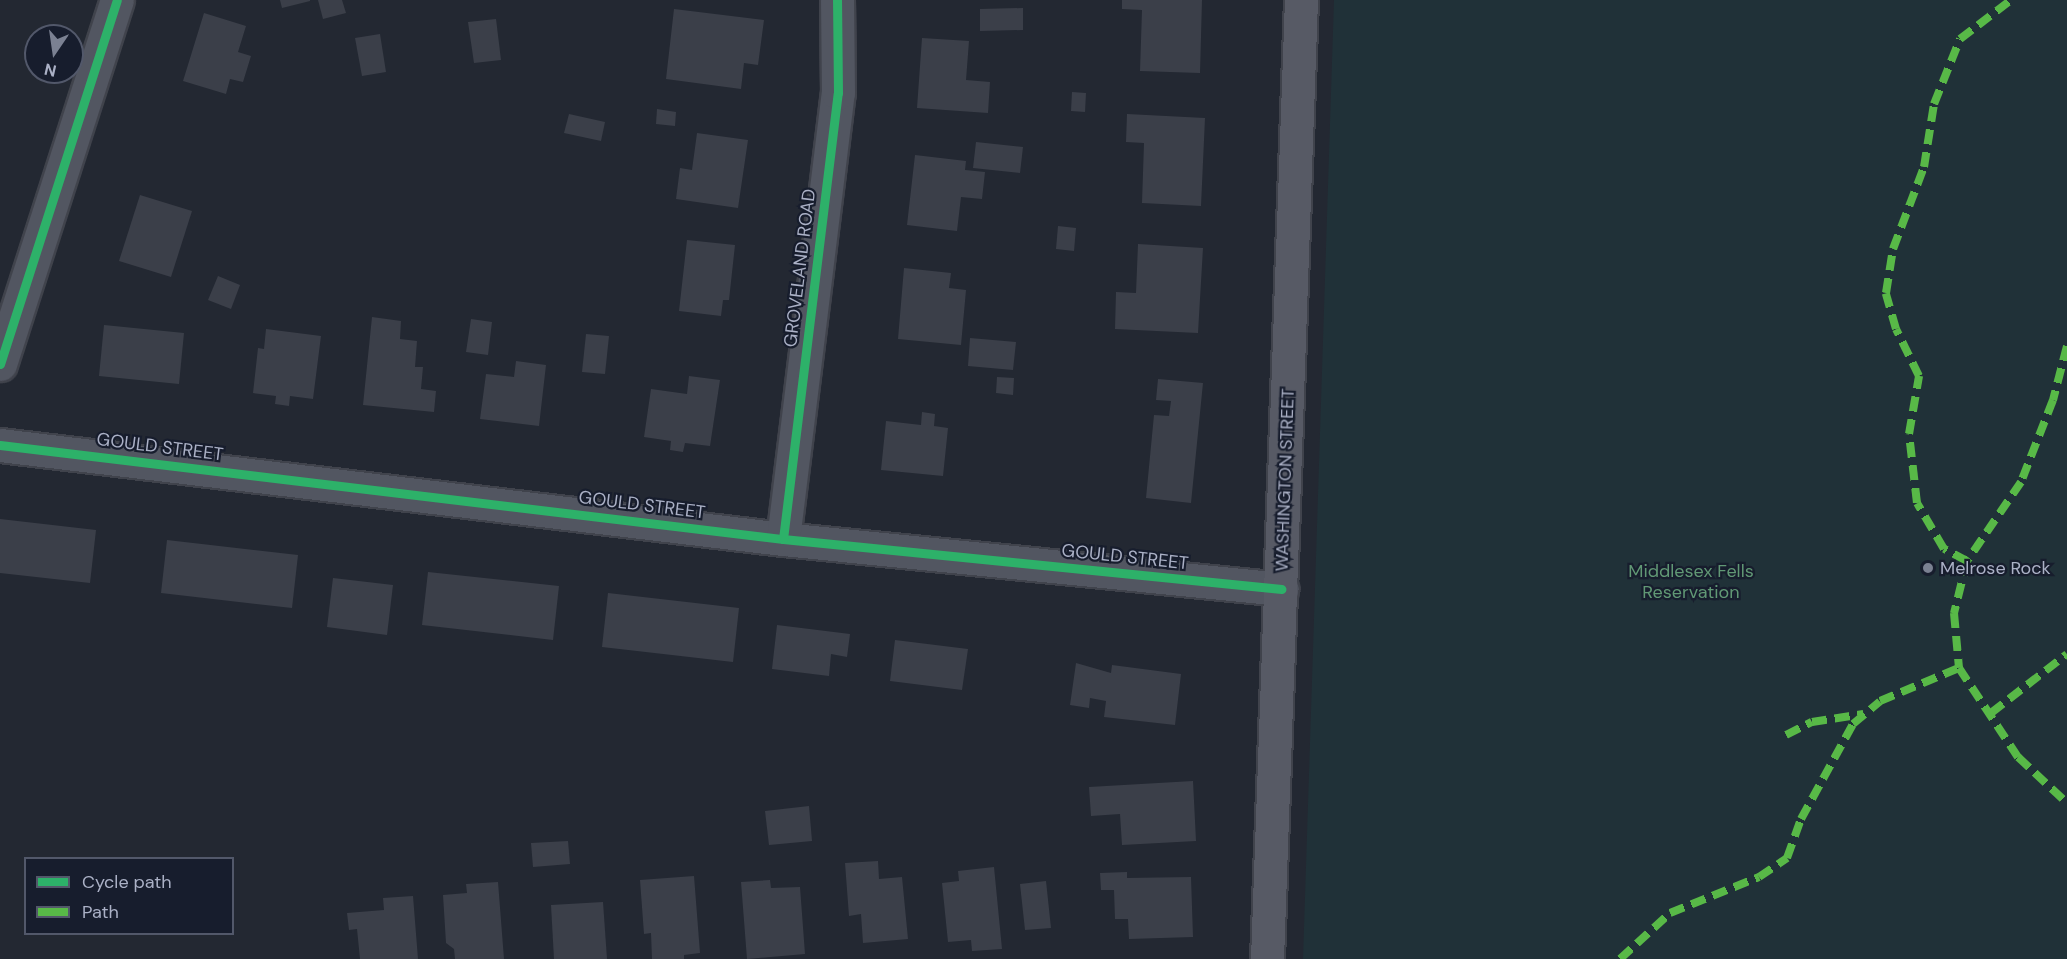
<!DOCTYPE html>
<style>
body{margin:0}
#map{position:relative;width:2067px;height:959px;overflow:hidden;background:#232832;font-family:"DM Sans",sans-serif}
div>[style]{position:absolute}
.green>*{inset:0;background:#203138}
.building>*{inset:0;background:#3b3f49}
.roads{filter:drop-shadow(2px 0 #40434c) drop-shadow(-2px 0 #40434c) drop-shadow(0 2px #40434c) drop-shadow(0 -2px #40434c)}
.minor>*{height:33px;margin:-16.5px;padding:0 16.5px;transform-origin:16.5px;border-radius:16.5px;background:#525661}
.secondary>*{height:33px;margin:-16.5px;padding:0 16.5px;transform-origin:16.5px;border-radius:16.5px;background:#575a65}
.quiet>*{height:8px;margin-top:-4px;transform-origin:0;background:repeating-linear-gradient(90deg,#58b947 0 15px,transparent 0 23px)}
.cycleway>*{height:9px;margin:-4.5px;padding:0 4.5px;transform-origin:4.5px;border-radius:4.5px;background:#2db169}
.dots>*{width:16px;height:16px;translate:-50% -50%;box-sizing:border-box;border:3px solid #171d2d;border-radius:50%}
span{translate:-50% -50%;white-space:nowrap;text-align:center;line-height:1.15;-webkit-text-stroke:4.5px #171d2d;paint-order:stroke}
.street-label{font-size:18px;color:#abb1c6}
.poi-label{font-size:18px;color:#abb1c6}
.left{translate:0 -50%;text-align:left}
.park-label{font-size:18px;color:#619875}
.legend{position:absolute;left:24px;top:857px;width:210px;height:78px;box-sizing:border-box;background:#171d2d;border:2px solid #52586a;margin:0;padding:8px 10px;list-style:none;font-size:18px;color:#abb1c6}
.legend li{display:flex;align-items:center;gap:12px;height:30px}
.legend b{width:30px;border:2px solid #52586a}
.north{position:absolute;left:24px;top:24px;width:60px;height:60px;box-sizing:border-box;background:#171d2d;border:2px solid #52586a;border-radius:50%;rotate:193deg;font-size:16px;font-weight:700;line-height:24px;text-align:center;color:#abb1c6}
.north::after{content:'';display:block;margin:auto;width:21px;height:27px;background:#7b8192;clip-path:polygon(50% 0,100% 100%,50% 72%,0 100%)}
</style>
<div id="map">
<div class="green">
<div style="clip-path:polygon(1334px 0,2067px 0,2067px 959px,1303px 959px)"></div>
</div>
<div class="building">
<div style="clip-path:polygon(280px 0,310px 0,310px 1px,282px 8px)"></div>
<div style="clip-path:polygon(318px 0,342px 0,346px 13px,323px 19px)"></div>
<div style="clip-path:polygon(1122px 0,1202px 0,1200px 73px,1140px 71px,1142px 10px,1122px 9px)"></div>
<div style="clip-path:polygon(1023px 8px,1023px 30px,980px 31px,980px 9px)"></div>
<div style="clip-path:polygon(674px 9px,764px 20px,758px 65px,744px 63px,741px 89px,666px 79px)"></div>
<div style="clip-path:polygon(204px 13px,246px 26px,238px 52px,251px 56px,243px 82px,230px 79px,226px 94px,183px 81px)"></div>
<div style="clip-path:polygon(496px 19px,501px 60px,474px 63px,468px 22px)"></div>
<div style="clip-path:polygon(380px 34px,386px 72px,362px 76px,355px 38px)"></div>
<div style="clip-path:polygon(922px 38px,969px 41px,966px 80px,990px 82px,988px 113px,917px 108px)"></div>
<div style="clip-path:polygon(1072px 92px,1086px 93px,1085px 112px,1071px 111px)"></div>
<div style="clip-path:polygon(657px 109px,676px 112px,675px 126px,656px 124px)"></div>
<div style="clip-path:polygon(569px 114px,605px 122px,601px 141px,564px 133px)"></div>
<div style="clip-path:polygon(1127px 114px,1205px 118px,1201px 206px,1142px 203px,1144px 143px,1126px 142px)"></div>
<div style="clip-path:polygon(697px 133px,748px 140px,738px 208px,676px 199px,680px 168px,692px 170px)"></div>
<div style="clip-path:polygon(976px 142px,1023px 147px,1020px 173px,973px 168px)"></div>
<div style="clip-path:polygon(915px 155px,966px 161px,965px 170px,985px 172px,982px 199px,961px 197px,957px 231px,907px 225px)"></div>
<div style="clip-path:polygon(140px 195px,192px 211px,171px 277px,119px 261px)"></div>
<div style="clip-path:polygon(1058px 226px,1076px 228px,1074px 251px,1056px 249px)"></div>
<div style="clip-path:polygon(687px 240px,735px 245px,729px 300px,723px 300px,721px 316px,679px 311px)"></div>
<div style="clip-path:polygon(1138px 244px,1203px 248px,1198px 333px,1115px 329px,1116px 292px,1136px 293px)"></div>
<div style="clip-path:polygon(904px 268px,951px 273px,949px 288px,966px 290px,961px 345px,898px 339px)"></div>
<div style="clip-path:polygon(218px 276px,240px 285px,231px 309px,208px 300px)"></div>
<div style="clip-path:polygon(372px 317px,401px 321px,400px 339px,417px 341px,415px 367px,423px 367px,421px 389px,436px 391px,434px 412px,363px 405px)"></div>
<div style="clip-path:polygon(471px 319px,492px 322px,488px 355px,466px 352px)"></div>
<div style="clip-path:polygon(104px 325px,184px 333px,179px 384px,99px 376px)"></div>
<div style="clip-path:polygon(266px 329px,321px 336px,313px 399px,290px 396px,289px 406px,275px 404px,276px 396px,253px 393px,258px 348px,264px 349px)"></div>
<div style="clip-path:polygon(586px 334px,609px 336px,605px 374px,582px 372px)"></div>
<div style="clip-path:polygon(970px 338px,1016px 342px,1013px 370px,968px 366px)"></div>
<div style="clip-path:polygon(516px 361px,546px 365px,539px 426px,480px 419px,486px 374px,514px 377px)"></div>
<div style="clip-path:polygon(689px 376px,720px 380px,710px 446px,685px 443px,683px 452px,670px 450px,671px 441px,644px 437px,651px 389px,687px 394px)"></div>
<div style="clip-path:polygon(997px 377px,1014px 378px,1013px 395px,996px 393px)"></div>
<div style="clip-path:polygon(1158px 379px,1203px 383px,1191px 503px,1146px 498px,1154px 415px,1169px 416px,1171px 401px,1156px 400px)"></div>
<div style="clip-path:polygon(922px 412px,935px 414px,934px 426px,948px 428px,943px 476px,881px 470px,886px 421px,921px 425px)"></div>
<div style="clip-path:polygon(0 519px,96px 530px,90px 583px,0 573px)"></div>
<div style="clip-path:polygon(167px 540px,298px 555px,292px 608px,161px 593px)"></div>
<div style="clip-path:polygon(428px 572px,559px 586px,553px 640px,422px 625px)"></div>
<div style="clip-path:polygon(333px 578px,393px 585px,387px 635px,327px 627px)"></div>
<div style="clip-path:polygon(608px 593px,739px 608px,733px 662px,602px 647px)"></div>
<div style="clip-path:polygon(777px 625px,850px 634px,847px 657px,831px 654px,829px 676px,772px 669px)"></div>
<div style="clip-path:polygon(895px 640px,968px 649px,962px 690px,890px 681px)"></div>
<div style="clip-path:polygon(1076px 663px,1111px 673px,1112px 665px,1181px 674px,1175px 725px,1104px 717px,1106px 701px,1090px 698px,1089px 708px,1070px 705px)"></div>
<div style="clip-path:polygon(1193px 781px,1196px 841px,1122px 845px,1120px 814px,1091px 816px,1089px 787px)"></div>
<div style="clip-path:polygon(809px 806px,812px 841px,769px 845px,765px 811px)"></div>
<div style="clip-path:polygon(568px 841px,570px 864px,533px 867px,531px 843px)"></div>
<div style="clip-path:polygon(878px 861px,879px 879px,902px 877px,908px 939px,863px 943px,861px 914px,849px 916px,845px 863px)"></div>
<div style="clip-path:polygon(994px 867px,1002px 949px,972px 951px,971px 940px,948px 942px,942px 883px,959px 881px,958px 871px)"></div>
<div style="clip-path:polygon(1127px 872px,1127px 878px,1191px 877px,1193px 937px,1129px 939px,1128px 919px,1115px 919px,1114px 890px,1101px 890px,1100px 873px)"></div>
<div style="clip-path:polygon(694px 876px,700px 953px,684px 955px,684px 959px,652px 959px,651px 933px,644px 934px,640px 880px)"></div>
<div style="clip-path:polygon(770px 880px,771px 888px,800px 887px,805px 954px,747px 959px,741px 882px)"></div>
<div style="clip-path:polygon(1046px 881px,1051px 928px,1025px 930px,1020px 884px)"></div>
<div style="clip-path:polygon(498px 882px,504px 959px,455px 959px,454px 949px,446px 943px,443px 895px,467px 893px,466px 884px)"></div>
<div style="clip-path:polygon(413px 896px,418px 959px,360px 959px,357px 929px,349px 930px,347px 913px,384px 910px,383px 898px)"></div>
<div style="clip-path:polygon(603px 902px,607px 959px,554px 959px,551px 905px)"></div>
</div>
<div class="roads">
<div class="minor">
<div style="left:0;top:364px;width:382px;rotate:-72.2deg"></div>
<div style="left:0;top:445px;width:789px;rotate:6.85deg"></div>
<div style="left:783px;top:539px;width:501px;rotate:5.73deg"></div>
<div style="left:783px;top:539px;width:449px;rotate:-83deg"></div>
<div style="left:838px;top:93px;width:93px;rotate:-90.6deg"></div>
</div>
<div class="secondary">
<div style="left:1267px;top:959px;width:960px;rotate:-87.97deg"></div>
</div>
</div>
<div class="quiet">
<div style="left:2067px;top:346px;width:56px;rotate:104.5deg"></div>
<div style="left:2053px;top:400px;width:88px;rotate:111.3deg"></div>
<div style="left:2021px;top:482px;width:96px;rotate:124.4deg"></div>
<div style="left:1967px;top:561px;width:54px;rotate:104deg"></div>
<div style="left:1954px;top:613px;width:55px;rotate:84.8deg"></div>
<div style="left:1959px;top:668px;width:107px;rotate:56.5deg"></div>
<div style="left:2018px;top:757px;width:67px;rotate:43.2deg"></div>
<div style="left:1967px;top:561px;width:26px;rotate:-152deg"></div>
<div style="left:1944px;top:549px;width:53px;rotate:-120.4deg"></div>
<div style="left:1917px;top:503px;width:69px;rotate:-96.6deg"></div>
<div style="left:1909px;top:434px;width:59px;rotate:-80.2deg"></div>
<div style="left:1919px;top:376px;width:52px;rotate:-116.1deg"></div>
<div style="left:1896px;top:329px;width:37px;rotate:-106deg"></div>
<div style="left:1886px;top:293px;width:45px;rotate:-81deg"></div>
<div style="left:1893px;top:249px;width:88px;rotate:-69.3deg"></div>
<div style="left:1924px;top:167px;width:64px;rotate:-81deg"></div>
<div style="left:1934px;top:104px;width:70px;rotate:-68.2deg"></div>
<div style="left:1960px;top:39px;width:64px;rotate:-37.4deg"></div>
<div style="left:1991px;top:713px;width:96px;rotate:-37.8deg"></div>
<div style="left:1786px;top:735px;width:29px;rotate:-27deg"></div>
<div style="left:1812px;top:722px;width:52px;rotate:-8.9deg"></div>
<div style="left:1620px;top:959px;width:68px;rotate:-42.6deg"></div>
<div style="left:1670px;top:913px;width:96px;rotate:-22deg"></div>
<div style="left:1759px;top:877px;width:34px;rotate:-34deg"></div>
<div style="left:1787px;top:858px;width:41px;rotate:-70.3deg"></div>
<div style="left:1801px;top:819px;width:108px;rotate:-61.3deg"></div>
<div style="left:1853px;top:724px;width:35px;rotate:-40deg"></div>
<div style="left:1880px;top:701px;width:86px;rotate:-22.7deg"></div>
</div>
<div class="cycleway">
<div style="left:0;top:364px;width:382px;rotate:-72.2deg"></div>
<div style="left:0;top:445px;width:789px;rotate:6.85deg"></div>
<div style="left:783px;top:539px;width:501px;rotate:5.73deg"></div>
<div style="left:783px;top:539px;width:449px;rotate:-83deg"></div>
<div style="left:838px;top:93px;width:93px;rotate:-90.6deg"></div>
</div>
<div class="dots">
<div style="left:1928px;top:568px;background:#7b8192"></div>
</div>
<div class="street-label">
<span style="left:800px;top:268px;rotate:-83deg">GROVELAND ROAD</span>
<span style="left:160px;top:447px;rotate:7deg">GOULD STREET</span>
<span style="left:1285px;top:480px;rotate:-88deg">WASHINGTON STREET</span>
<span style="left:642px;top:505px;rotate:7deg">GOULD STREET</span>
<span style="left:1125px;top:557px;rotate:6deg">GOULD STREET</span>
</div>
<div class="poi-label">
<span class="left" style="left:1940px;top:568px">Melrose Rock</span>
</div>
<div class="park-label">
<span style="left:1691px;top:582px">Middlesex Fells<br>Reservation</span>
</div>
<ul class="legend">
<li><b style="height:8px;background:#2db169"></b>Cycle path</li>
<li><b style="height:8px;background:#58b947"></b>Path</li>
</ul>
<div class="north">N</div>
</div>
